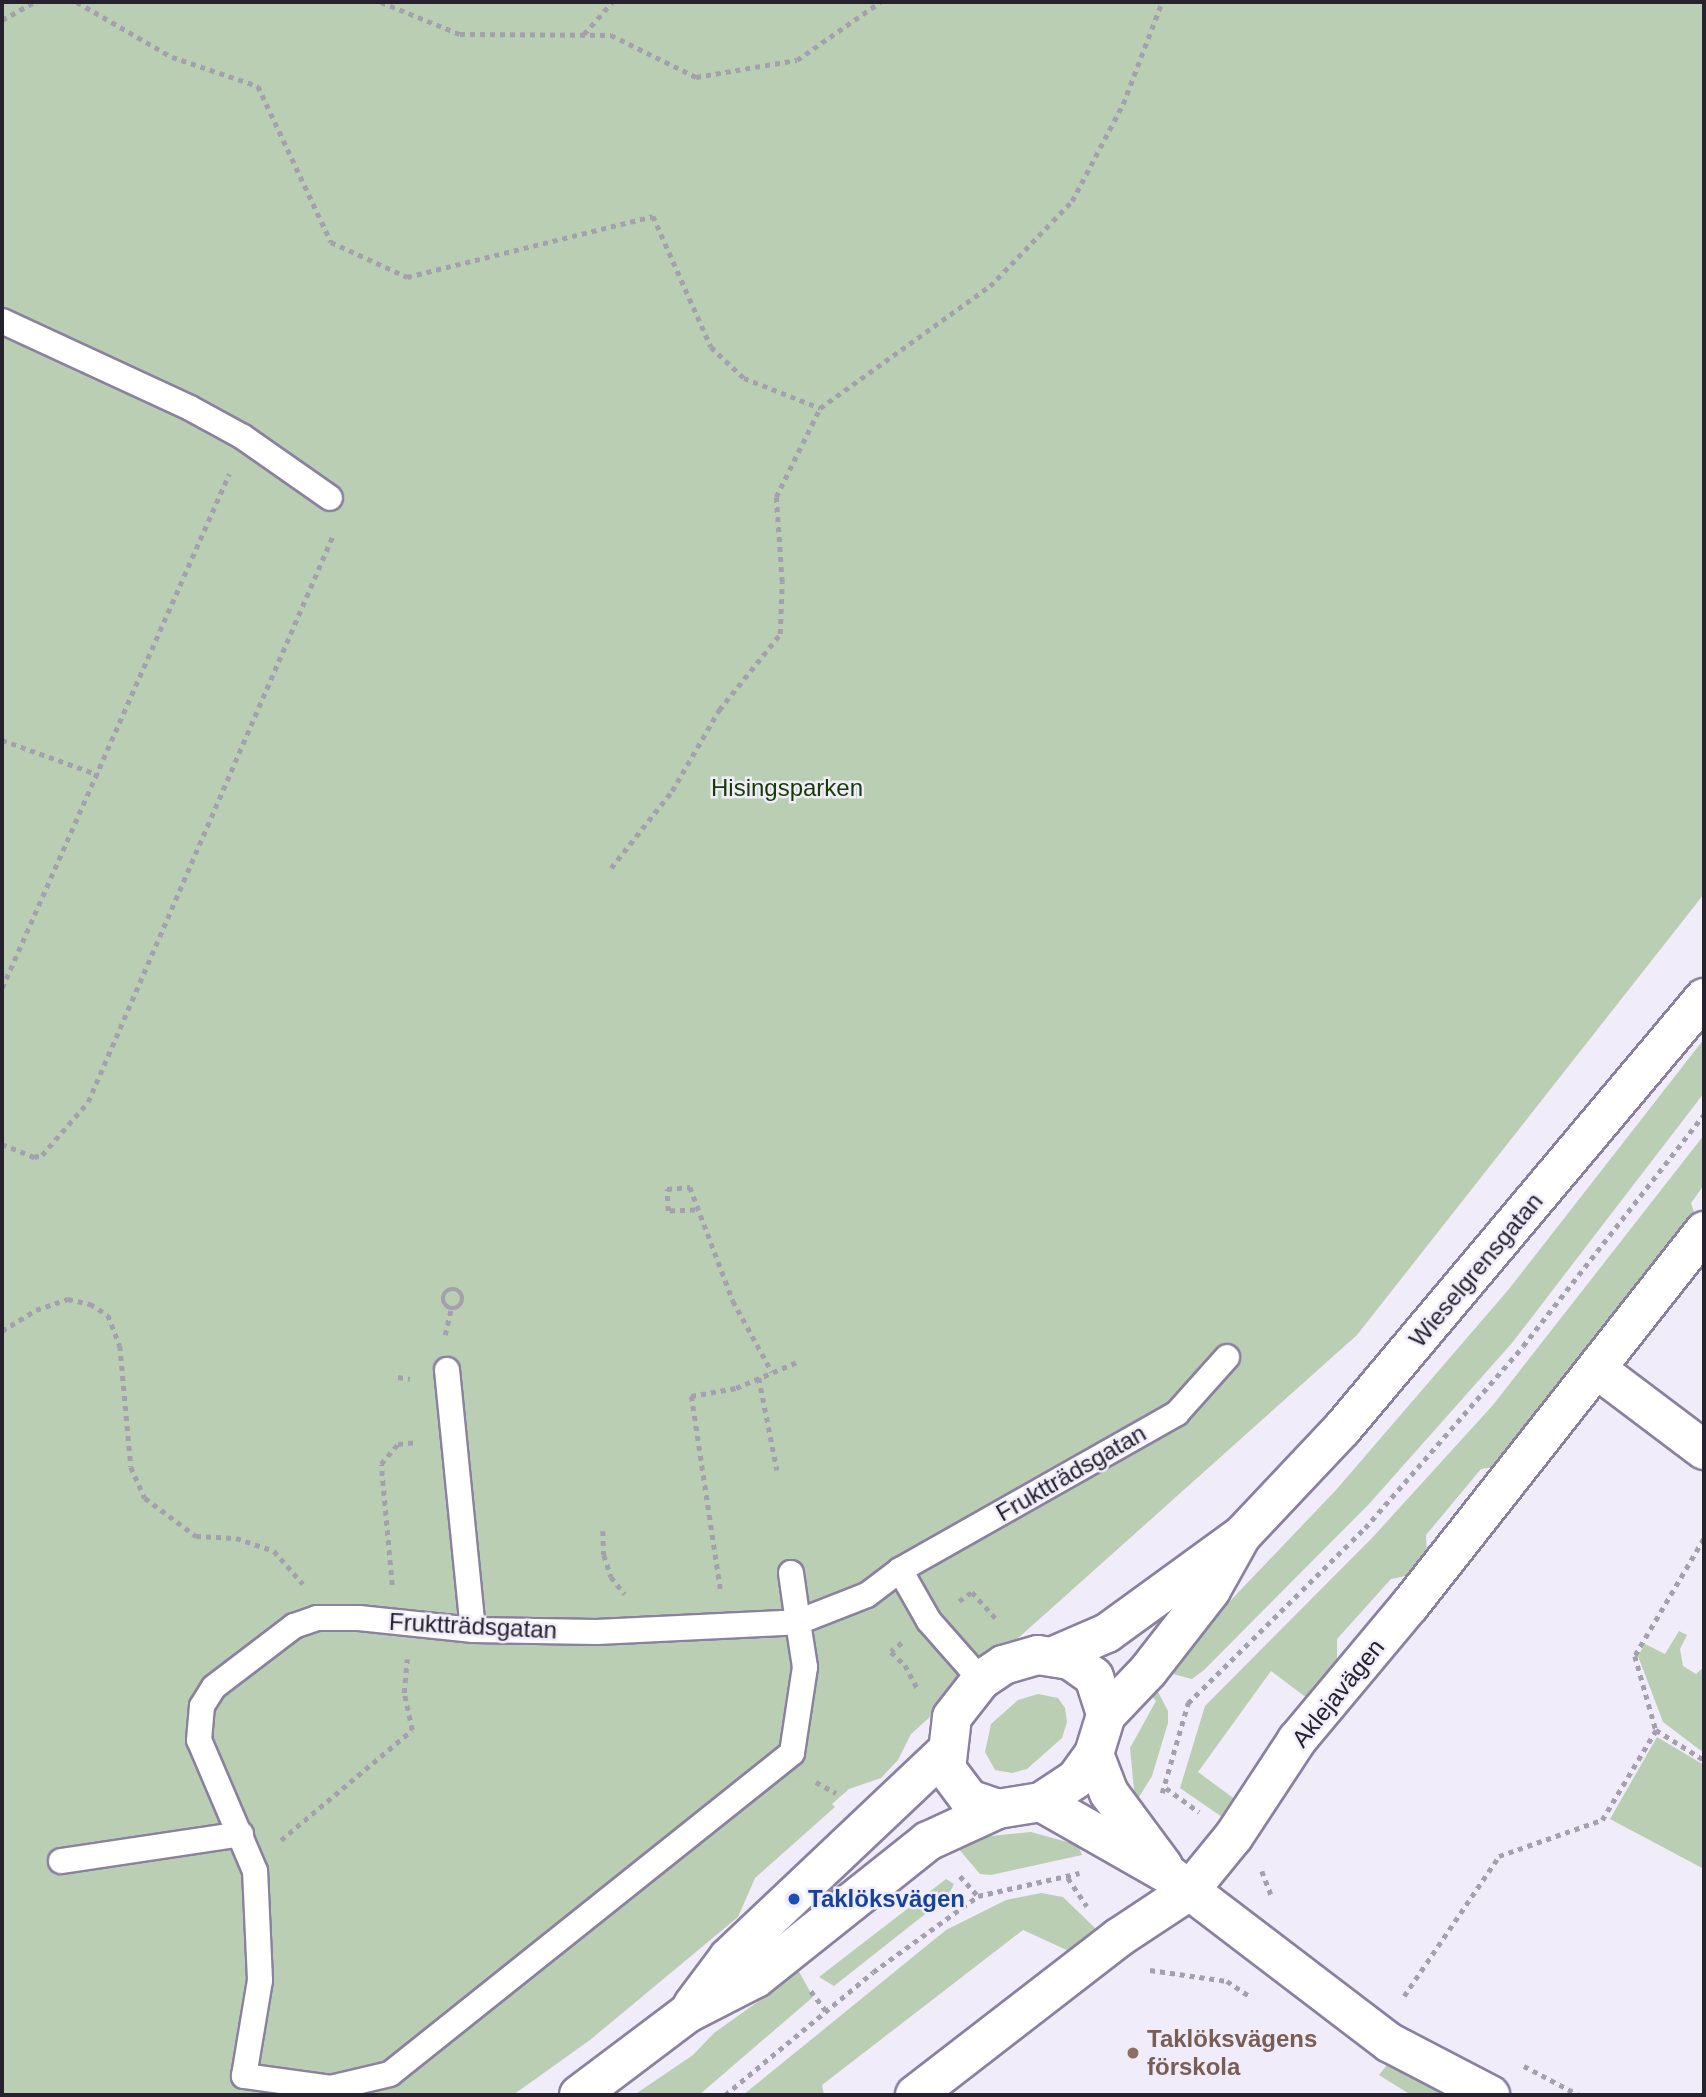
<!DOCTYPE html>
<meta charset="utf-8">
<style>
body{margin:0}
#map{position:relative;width:1706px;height:2097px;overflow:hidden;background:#f0ecfa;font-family:Helvetica,sans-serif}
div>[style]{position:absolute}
.green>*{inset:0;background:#baceb3}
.path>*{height:4.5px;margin-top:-2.25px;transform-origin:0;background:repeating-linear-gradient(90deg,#a4a0ae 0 5px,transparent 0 10px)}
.path>.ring{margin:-2.25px;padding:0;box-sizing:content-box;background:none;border:4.5px solid #a4a0ae;border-radius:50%}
.roads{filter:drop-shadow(2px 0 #8a81a0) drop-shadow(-2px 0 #8a81a0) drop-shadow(0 2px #8a81a0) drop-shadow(0 -2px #8a81a0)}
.service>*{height:24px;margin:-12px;padding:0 12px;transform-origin:12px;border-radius:12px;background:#fff}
.minor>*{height:38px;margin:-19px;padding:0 19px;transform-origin:19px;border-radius:19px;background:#fff}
.tertiary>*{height:38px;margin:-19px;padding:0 19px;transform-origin:19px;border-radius:19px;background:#fff}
.dots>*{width:19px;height:19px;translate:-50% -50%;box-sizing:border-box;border:4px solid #f0ecfa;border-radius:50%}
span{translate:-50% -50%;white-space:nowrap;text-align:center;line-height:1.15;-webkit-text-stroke:5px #f0ecfa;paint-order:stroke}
.park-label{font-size:24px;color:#133c01}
.street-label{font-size:24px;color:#25222e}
.transit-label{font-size:24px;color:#164399;font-weight:700}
.left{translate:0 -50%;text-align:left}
.education-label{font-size:24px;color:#785e54;font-weight:700}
.frame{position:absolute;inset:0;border:4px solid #25222e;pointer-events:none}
</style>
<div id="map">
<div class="green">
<div style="clip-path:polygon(2px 2px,1704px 2px,1704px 894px,1357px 1335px,911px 1734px,898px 1760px,881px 1778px,849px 1789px,832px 1804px,835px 1807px,755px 1878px,738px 1917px,590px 2040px,513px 2095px,2px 2095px)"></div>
<div style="clip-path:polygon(1704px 1039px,1704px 1093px,1512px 1343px,1369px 1504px,1204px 1670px,1192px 1679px,1173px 1674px,1211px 1621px,1336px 1490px,1509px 1289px)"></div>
<div style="clip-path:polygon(1704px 1135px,1704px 1185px,1691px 1203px,1696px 1218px,1503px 1466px,1481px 1469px,1426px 1535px,1427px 1557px,1411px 1575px,1391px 1579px,1337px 1639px,1337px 1669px,1307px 1698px,1271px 1671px,1198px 1772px,1236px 1800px,1228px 1815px,1222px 1817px,1180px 1788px,1205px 1706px,1372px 1538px,1493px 1405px)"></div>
<div style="clip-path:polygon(1679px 1631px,1687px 1635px,1680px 1649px,1683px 1666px,1696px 1674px,1704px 1667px,1704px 1753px,1663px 1722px,1638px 1656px,1645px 1644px,1665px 1654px)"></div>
<div style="clip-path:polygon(1156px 1688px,1168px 1711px,1168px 1723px,1152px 1776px,1136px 1802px,1130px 1795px,1134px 1790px,1130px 1748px,1156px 1701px,1151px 1695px)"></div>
<div style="clip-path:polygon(1038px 1694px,1058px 1698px,1065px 1708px,1067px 1722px,1062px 1738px,1027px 1769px,1012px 1773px,995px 1770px,985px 1752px,991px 1724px,1018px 1700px)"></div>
<div style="clip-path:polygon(1657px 1737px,1704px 1765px,1704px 1869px,1610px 1819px)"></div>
<div style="clip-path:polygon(1031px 1832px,1078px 1845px,1082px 1855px,991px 1875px,980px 1874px,957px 1847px,971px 1838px)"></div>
<div style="clip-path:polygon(946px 1879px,954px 1884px,948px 1896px,834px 1986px,819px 1977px)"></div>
<div style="clip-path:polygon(1041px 1893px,1063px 1897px,1097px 1930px,1071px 1952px,1023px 1930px,822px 2085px,824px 2095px,743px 2095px,946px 1930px,1006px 1900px)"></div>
<div style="clip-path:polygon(797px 1968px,813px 1997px,699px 2095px,634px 2095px,693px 2055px,714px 2033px,791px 1978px,790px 1972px)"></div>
<div style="clip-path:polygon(1387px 2065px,1430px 2084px,1443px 2095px,1411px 2095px,1379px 2075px)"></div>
</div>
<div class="path">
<div style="left:77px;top:2px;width:110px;rotate:30.1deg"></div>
<div style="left:172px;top:57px;width:91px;rotate:18.6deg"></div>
<div style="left:258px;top:86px;width:172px;rotate:64.9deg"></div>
<div style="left:331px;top:242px;width:84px;rotate:24.7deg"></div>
<div style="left:407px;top:277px;width:253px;rotate:-13.9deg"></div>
<div style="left:653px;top:216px;width:143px;rotate:66.1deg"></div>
<div style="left:711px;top:347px;width:45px;rotate:43.2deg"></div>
<div style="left:744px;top:378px;width:82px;rotate:21.5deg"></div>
<div style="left:820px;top:408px;width:209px;rotate:-35.7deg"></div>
<div style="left:990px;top:286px;width:118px;rotate:-46deg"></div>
<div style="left:1072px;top:201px;width:110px;rotate:-62.3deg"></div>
<div style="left:1123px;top:104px;width:109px;rotate:-69.1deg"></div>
<div style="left:381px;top:2px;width:85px;rotate:22.1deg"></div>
<div style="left:460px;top:34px;width:151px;rotate:0.4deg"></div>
<div style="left:611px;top:35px;width:95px;rotate:26.3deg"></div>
<div style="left:696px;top:77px;width:102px;rotate:-9.6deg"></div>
<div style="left:797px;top:60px;width:101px;rotate:-34.9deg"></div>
<div style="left:2px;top:20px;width:37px;rotate:-29deg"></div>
<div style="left:584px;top:34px;width:43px;rotate:-48.8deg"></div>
<div style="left:2px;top:740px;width:103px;rotate:19.8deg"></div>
<div style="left:611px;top:868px;width:98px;rotate:-51.6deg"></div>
<div style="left:672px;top:791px;width:94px;rotate:-59.9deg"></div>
<div style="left:719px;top:710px;width:97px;rotate:-51.2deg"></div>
<div style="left:780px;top:634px;width:52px;rotate:-87.8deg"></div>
<div style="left:782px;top:582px;width:85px;rotate:-94deg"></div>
<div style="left:776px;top:497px;width:99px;rotate:-63.7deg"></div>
<div style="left:2px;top:988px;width:562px;rotate:-66.17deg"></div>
<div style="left:2px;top:1144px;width:35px;rotate:22deg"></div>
<div style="left:34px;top:1157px;width:8px;rotate:-14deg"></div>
<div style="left:42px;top:1155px;width:70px;rotate:-49deg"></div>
<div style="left:88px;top:1102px;width:620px;rotate:-66.62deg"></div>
<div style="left:695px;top:1210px;width:27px;rotate:178deg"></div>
<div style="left:668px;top:1211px;width:22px;rotate:-93deg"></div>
<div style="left:667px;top:1189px;width:23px;rotate:-5deg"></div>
<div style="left:690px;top:1187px;width:122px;rotate:69.3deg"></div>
<div style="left:733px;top:1301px;width:81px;rotate:61.2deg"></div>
<div class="ring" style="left:443px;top:1289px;width:15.5px;height:15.5px"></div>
<div style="left:2px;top:1331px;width:40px;rotate:-32deg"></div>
<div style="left:36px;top:1310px;width:34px;rotate:-19deg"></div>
<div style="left:68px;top:1299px;width:23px;rotate:13deg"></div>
<div style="left:90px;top:1304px;width:21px;rotate:31deg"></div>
<div style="left:108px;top:1315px;width:33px;rotate:69deg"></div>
<div style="left:120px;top:1346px;width:121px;rotate:84.8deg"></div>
<div style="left:131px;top:1467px;width:34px;rotate:66deg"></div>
<div style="left:145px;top:1498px;width:64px;rotate:36.7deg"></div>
<div style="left:196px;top:1536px;width:40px;rotate:2.9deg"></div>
<div style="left:236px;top:1538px;width:40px;rotate:18.9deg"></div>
<div style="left:274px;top:1551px;width:44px;rotate:48.7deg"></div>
<div style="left:445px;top:1335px;width:28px;rotate:-77deg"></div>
<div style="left:398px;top:1377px;width:12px;rotate:9deg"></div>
<div style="left:759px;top:1378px;width:94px;rotate:78.9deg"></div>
<div style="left:603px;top:1531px;width:24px;rotate:88deg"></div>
<div style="left:604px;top:1555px;width:23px;rotate:72deg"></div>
<div style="left:611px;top:1577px;width:22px;rotate:51deg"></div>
<div style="left:1704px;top:1539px;width:136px;rotate:120.5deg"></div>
<div style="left:1635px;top:1656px;width:77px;rotate:74.2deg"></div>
<div style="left:1656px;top:1730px;width:57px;rotate:32deg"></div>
<div style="left:392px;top:1585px;width:121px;rotate:-95.2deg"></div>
<div style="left:381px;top:1464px;width:26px;rotate:-50deg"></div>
<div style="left:398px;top:1444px;width:18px;rotate:-6deg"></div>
<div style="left:720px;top:1589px;width:195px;rotate:-98.5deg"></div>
<div style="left:691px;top:1396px;width:46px;rotate:-10.1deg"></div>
<div style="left:736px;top:1388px;width:66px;rotate:-23.1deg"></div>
<div style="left:959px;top:1601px;width:16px;rotate:-35deg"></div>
<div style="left:972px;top:1592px;width:39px;rotate:48deg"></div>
<div style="left:902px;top:1643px;width:14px;rotate:141deg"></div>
<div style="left:891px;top:1652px;width:19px;rotate:43deg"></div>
<div style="left:905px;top:1665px;width:27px;rotate:62deg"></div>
<div style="left:816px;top:1782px;width:23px;rotate:29deg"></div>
<div style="left:1166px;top:1788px;width:41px;rotate:36deg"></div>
<div style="left:1162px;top:1793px;width:94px;rotate:-73.9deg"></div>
<div style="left:1188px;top:1703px;width:249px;rotate:-44.7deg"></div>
<div style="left:1365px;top:1528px;width:241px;rotate:-49deg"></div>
<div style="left:1523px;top:1346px;width:294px;rotate:-52deg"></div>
<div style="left:281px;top:1840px;width:171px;rotate:-40deg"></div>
<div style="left:412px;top:1730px;width:38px;rotate:-102deg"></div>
<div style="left:404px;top:1693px;width:34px;rotate:-85deg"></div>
<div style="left:1262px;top:1871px;width:26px;rotate:69deg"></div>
<div style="left:960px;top:1876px;width:27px;rotate:48deg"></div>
<div style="left:1068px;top:1878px;width:34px;rotate:56deg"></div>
<div style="left:1150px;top:1970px;width:78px;rotate:8.1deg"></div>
<div style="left:1227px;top:1981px;width:29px;rotate:34deg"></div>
<div style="left:811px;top:1991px;width:25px;rotate:53deg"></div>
<div style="left:1404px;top:1996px;width:169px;rotate:-55.8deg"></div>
<div style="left:1499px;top:1856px;width:109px;rotate:-19.3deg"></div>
<div style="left:1602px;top:1820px;width:105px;rotate:-59deg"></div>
<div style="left:1524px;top:2066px;width:62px;rotate:27.8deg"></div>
<div style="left:725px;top:2095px;width:192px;rotate:-39.7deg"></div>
<div style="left:873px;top:1972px;width:130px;rotate:-35.9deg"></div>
<div style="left:978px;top:1896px;width:104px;rotate:-12.8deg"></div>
</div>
<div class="roads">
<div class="service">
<div style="left:2px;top:321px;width:207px;rotate:24.8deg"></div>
<div style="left:190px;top:408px;width:60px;rotate:28.7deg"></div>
<div style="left:243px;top:437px;width:106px;rotate:35deg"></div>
<div style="left:447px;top:1370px;width:261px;rotate:84.3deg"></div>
<div style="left:900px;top:1570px;width:59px;rotate:60.4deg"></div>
<div style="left:929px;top:1621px;width:79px;rotate:48.6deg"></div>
<div style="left:791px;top:1573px;width:49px;rotate:81.9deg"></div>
<div style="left:798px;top:1622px;width:46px;rotate:81.2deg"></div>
<div style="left:805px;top:1667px;width:87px;rotate:98.6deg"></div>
<div style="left:792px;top:1753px;width:514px;rotate:141.39deg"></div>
<div style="left:390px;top:2074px;width:61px;rotate:166.7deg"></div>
<div style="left:331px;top:2088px;width:88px;rotate:-172.1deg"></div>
<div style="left:244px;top:2076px;width:97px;rotate:-80.5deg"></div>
<div style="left:260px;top:1980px;width:109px;rotate:-92.6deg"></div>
<div style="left:255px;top:1871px;width:142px;rotate:-113.1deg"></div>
<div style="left:199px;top:1740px;width:34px;rotate:-85deg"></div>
<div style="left:202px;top:1706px;width:22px;rotate:-58deg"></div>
<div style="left:214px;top:1687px;width:101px;rotate:-37.3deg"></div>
<div style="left:294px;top:1626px;width:24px;rotate:-19deg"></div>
<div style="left:317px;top:1618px;width:42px"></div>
<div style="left:359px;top:1618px;width:115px;rotate:6deg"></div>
<div style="left:473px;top:1630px;width:124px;rotate:0.9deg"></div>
<div style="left:597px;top:1632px;width:201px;rotate:-2.8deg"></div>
<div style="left:798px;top:1622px;width:74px;rotate:-21.4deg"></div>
<div style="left:867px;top:1595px;width:41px;rotate:-37.1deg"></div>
<div style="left:900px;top:1570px;width:318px;rotate:-29.5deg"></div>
<div style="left:1177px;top:1413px;width:75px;rotate:-48.2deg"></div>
<div style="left:61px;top:1861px;width:182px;rotate:-8.5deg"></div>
</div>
<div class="minor">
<div style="left:1598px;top:1370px;width:133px;rotate:37deg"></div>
<div style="left:1094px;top:1754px;width:42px;rotate:69deg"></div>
<div style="left:1109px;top:1793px;width:91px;rotate:53.5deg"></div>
<div style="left:1041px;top:1802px;width:146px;rotate:29.6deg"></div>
<div style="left:1168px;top:1874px;width:279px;rotate:37.3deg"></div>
<div style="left:1390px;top:2043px;width:113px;rotate:27.5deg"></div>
<div style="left:915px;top:2095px;width:257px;rotate:-37.7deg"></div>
<div style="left:1118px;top:1938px;width:85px;rotate:-33.5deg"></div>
<div style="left:1189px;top:1891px;width:71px;rotate:-50.7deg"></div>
<div style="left:1234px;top:1836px;width:115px;rotate:-56.7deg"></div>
<div style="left:1297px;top:1740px;width:176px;rotate:-50.1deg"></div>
<div style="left:1410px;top:1605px;width:476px;rotate:-51.8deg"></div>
</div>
<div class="tertiary">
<div style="left:1038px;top:1655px;width:32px;rotate:9deg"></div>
<div style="left:1070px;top:1660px;width:29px;rotate:35deg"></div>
<div style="left:1094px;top:1677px;width:40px;rotate:72deg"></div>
<div style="left:1106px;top:1715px;width:41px;rotate:107.1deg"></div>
<div style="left:1094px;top:1754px;width:31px;rotate:126deg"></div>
<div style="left:1076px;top:1779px;width:42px;rotate:146.7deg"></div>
<div style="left:1041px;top:1802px;width:44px;rotate:170.8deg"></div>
<div style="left:998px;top:1809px;width:31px;rotate:-161deg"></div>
<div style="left:969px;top:1799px;width:38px;rotate:-127deg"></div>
<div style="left:946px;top:1769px;width:52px;rotate:-83.4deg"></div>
<div style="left:952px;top:1717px;width:47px;rotate:-51.9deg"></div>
<div style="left:981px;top:1680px;width:27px;rotate:-34deg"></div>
<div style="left:1003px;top:1665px;width:36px;rotate:-16deg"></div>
<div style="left:1054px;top:1656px;width:58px;rotate:-23.5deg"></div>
<div style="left:1107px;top:1633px;width:167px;rotate:-36deg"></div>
<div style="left:1242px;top:1535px;width:146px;rotate:-46.7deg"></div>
<div style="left:1342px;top:1429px;width:563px;rotate:-49.97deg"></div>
<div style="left:1106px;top:1715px;width:61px;rotate:-46.3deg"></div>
<div style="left:1148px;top:1671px;width:103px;rotate:-52.1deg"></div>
<div style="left:1211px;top:1590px;width:57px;rotate:-60.8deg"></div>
<div style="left:693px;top:2005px;width:60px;rotate:-53.1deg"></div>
<div style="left:729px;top:1957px;width:296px;rotate:-43.4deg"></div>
<div style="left:579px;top:2095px;width:136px;rotate:-37deg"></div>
<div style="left:688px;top:2013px;width:76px;rotate:-27.2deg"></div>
<div style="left:756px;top:1978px;width:220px;rotate:-38.5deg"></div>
<div style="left:928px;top:1841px;width:77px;rotate:-24.6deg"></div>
</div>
</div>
<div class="dots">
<div style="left:794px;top:1899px;background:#1a4fb4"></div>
<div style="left:1133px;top:2053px;background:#8d6e63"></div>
</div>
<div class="park-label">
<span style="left:787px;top:788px">Hisingsparken</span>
</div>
<div class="street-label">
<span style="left:1476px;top:1270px;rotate:-50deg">Wieselgrensgatan</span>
<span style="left:1071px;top:1473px;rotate:-30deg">Fruktträdsgatan</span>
<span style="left:473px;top:1626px;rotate:3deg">Fruktträdsgatan</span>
<span style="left:1338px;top:1693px;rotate:-51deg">Aklejavägen</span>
</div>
<div class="transit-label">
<span class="left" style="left:808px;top:1899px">Taklöksvägen</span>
</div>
<div class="education-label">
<span class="left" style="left:1147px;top:2053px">Taklöksvägens<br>förskola</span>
</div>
<div class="frame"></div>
</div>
